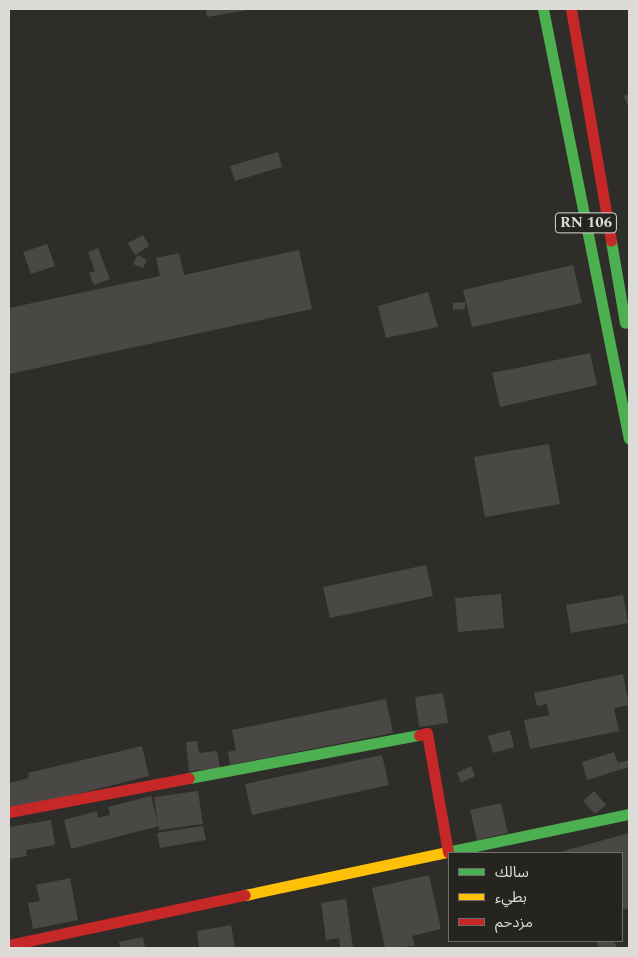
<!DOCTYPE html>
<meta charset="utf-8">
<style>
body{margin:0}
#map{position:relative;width:638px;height:957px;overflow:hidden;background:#2e2d29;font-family:Spectral,"Noto Sans Arabic",serif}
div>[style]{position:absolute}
.building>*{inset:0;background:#494845}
.fast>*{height:11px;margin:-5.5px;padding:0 5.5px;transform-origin:5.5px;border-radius:5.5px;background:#4caf50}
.slow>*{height:11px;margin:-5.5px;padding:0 5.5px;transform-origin:5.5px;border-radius:5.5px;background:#ffc107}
.jam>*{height:11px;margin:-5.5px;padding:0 5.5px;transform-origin:5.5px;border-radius:5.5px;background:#c62828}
span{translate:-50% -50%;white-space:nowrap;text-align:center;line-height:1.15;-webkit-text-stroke:4.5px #25241f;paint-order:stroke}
.shield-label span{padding:1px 4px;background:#25241f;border:1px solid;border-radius:4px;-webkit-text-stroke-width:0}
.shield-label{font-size:15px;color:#dcdbd8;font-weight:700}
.frame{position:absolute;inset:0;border:10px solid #dcdbd8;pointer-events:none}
.legend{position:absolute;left:448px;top:852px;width:175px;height:90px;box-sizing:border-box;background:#25241f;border:1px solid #6e6d69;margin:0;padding:6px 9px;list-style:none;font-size:15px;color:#dcdbd8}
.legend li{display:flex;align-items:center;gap:10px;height:25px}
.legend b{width:25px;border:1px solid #6e6d69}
</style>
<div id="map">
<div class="building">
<div style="clip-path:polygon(206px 9px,248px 9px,248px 10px,207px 17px)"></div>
<div style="clip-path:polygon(629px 94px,629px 109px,624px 96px)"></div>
<div style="clip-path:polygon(278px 152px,282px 167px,235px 181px,230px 166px)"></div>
<div style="clip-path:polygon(143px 235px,149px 246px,135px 255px,128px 243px)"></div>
<div style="clip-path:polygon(47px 244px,55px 266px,31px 274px,23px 252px)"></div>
<div style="clip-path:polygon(98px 248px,110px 279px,94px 285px,89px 273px,95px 271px,88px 252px)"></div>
<div style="clip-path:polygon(299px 250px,312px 309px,9px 374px,9px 308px,160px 276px,156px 258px,179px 253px,184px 275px)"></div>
<div style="clip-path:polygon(138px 255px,147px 260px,143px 268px,133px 264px)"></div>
<div style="clip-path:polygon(573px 265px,582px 303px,472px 327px,463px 290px)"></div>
<div style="clip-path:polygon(428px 292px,438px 327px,386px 338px,378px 306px)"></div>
<div style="clip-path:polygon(465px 302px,465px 309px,453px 310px,453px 303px)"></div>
<div style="clip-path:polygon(590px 353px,597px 385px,500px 407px,492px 373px)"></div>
<div style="clip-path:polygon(549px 444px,560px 504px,485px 517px,474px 457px)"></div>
<div style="clip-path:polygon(426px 565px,433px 596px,330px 618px,323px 587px)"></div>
<div style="clip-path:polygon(501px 594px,504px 628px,458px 632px,455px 598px)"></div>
<div style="clip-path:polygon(623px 595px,628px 623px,571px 633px,566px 605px)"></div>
<div style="clip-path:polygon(623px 674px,629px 705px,614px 708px,619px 731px,530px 749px,524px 720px,549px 715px,547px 704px,537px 706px,534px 693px)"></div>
<div style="clip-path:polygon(443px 693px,448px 723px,419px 727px,415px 697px)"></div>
<div style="clip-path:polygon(386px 699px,393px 733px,230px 765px,228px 752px,236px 750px,232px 730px)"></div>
<div style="clip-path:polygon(510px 730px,514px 747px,493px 753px,488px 736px)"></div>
<div style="clip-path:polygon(197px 741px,199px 753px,217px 751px,220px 768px,189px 771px,186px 742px)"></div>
<div style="clip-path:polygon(142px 746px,149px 776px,9px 811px,9px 783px,29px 778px,28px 773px)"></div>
<div style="clip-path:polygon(614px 752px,618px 763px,629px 760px,629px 767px,587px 780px,582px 762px)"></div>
<div style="clip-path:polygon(382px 755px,389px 785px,252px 815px,245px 784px)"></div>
<div style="clip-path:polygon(471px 766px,475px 776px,461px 783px,457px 773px)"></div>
<div style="clip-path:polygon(198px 791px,203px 824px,159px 830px,159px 826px,71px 849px,64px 820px,97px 811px,98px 818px,110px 815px,108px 807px,151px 796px,158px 823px,154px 797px)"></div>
<div style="clip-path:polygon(594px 791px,606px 805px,595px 814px,583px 801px)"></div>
<div style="clip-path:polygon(501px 803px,508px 833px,477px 840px,470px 810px)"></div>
<div style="clip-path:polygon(51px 820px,55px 845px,26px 850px,27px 856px,9px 859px,9px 827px)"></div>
<div style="clip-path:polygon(203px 826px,206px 840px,160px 848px,157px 833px)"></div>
<div style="clip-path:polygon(629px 833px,629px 908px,622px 910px,622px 853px,560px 852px)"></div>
<div style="clip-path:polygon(429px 875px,441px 929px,412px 936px,415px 946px,385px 948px,372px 888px)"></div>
<div style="clip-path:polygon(70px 878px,78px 920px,33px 929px,28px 903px,40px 901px,36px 885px)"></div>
<div style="clip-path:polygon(346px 899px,353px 948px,340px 948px,339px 938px,326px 940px,321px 903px)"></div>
<div style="clip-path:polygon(231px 925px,235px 948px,199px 948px,197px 931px)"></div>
<div style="clip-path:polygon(143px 937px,145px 948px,120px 948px,119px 942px)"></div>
<div style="clip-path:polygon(596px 941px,614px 941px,617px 948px,599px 948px)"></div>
</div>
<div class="fast">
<div style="left:543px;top:9px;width:438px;rotate:78.7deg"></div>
<div style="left:611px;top:241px;width:83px;rotate:80.3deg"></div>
<div style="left:189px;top:778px;width:234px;rotate:-10.6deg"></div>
<div style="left:447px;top:852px;width:186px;rotate:-11.8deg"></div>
</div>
<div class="slow">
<div style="left:245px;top:895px;width:207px;rotate:-12deg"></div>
</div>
<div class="jam">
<div style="left:571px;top:9px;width:235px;rotate:80.2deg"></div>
<div style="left:419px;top:735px;width:8px;rotate:-14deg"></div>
<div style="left:427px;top:733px;width:121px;rotate:80deg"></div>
<div style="left:9px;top:812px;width:183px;rotate:-10.7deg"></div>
<div style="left:9px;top:945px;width:241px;rotate:-12deg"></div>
</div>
<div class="shield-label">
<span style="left:586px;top:223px">RN 106</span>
</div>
<div class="frame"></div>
<ul class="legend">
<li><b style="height:6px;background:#4caf50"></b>سالك</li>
<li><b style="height:6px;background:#ffc107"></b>بطيء</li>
<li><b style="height:6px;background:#c62828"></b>مزدحم</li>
</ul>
</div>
